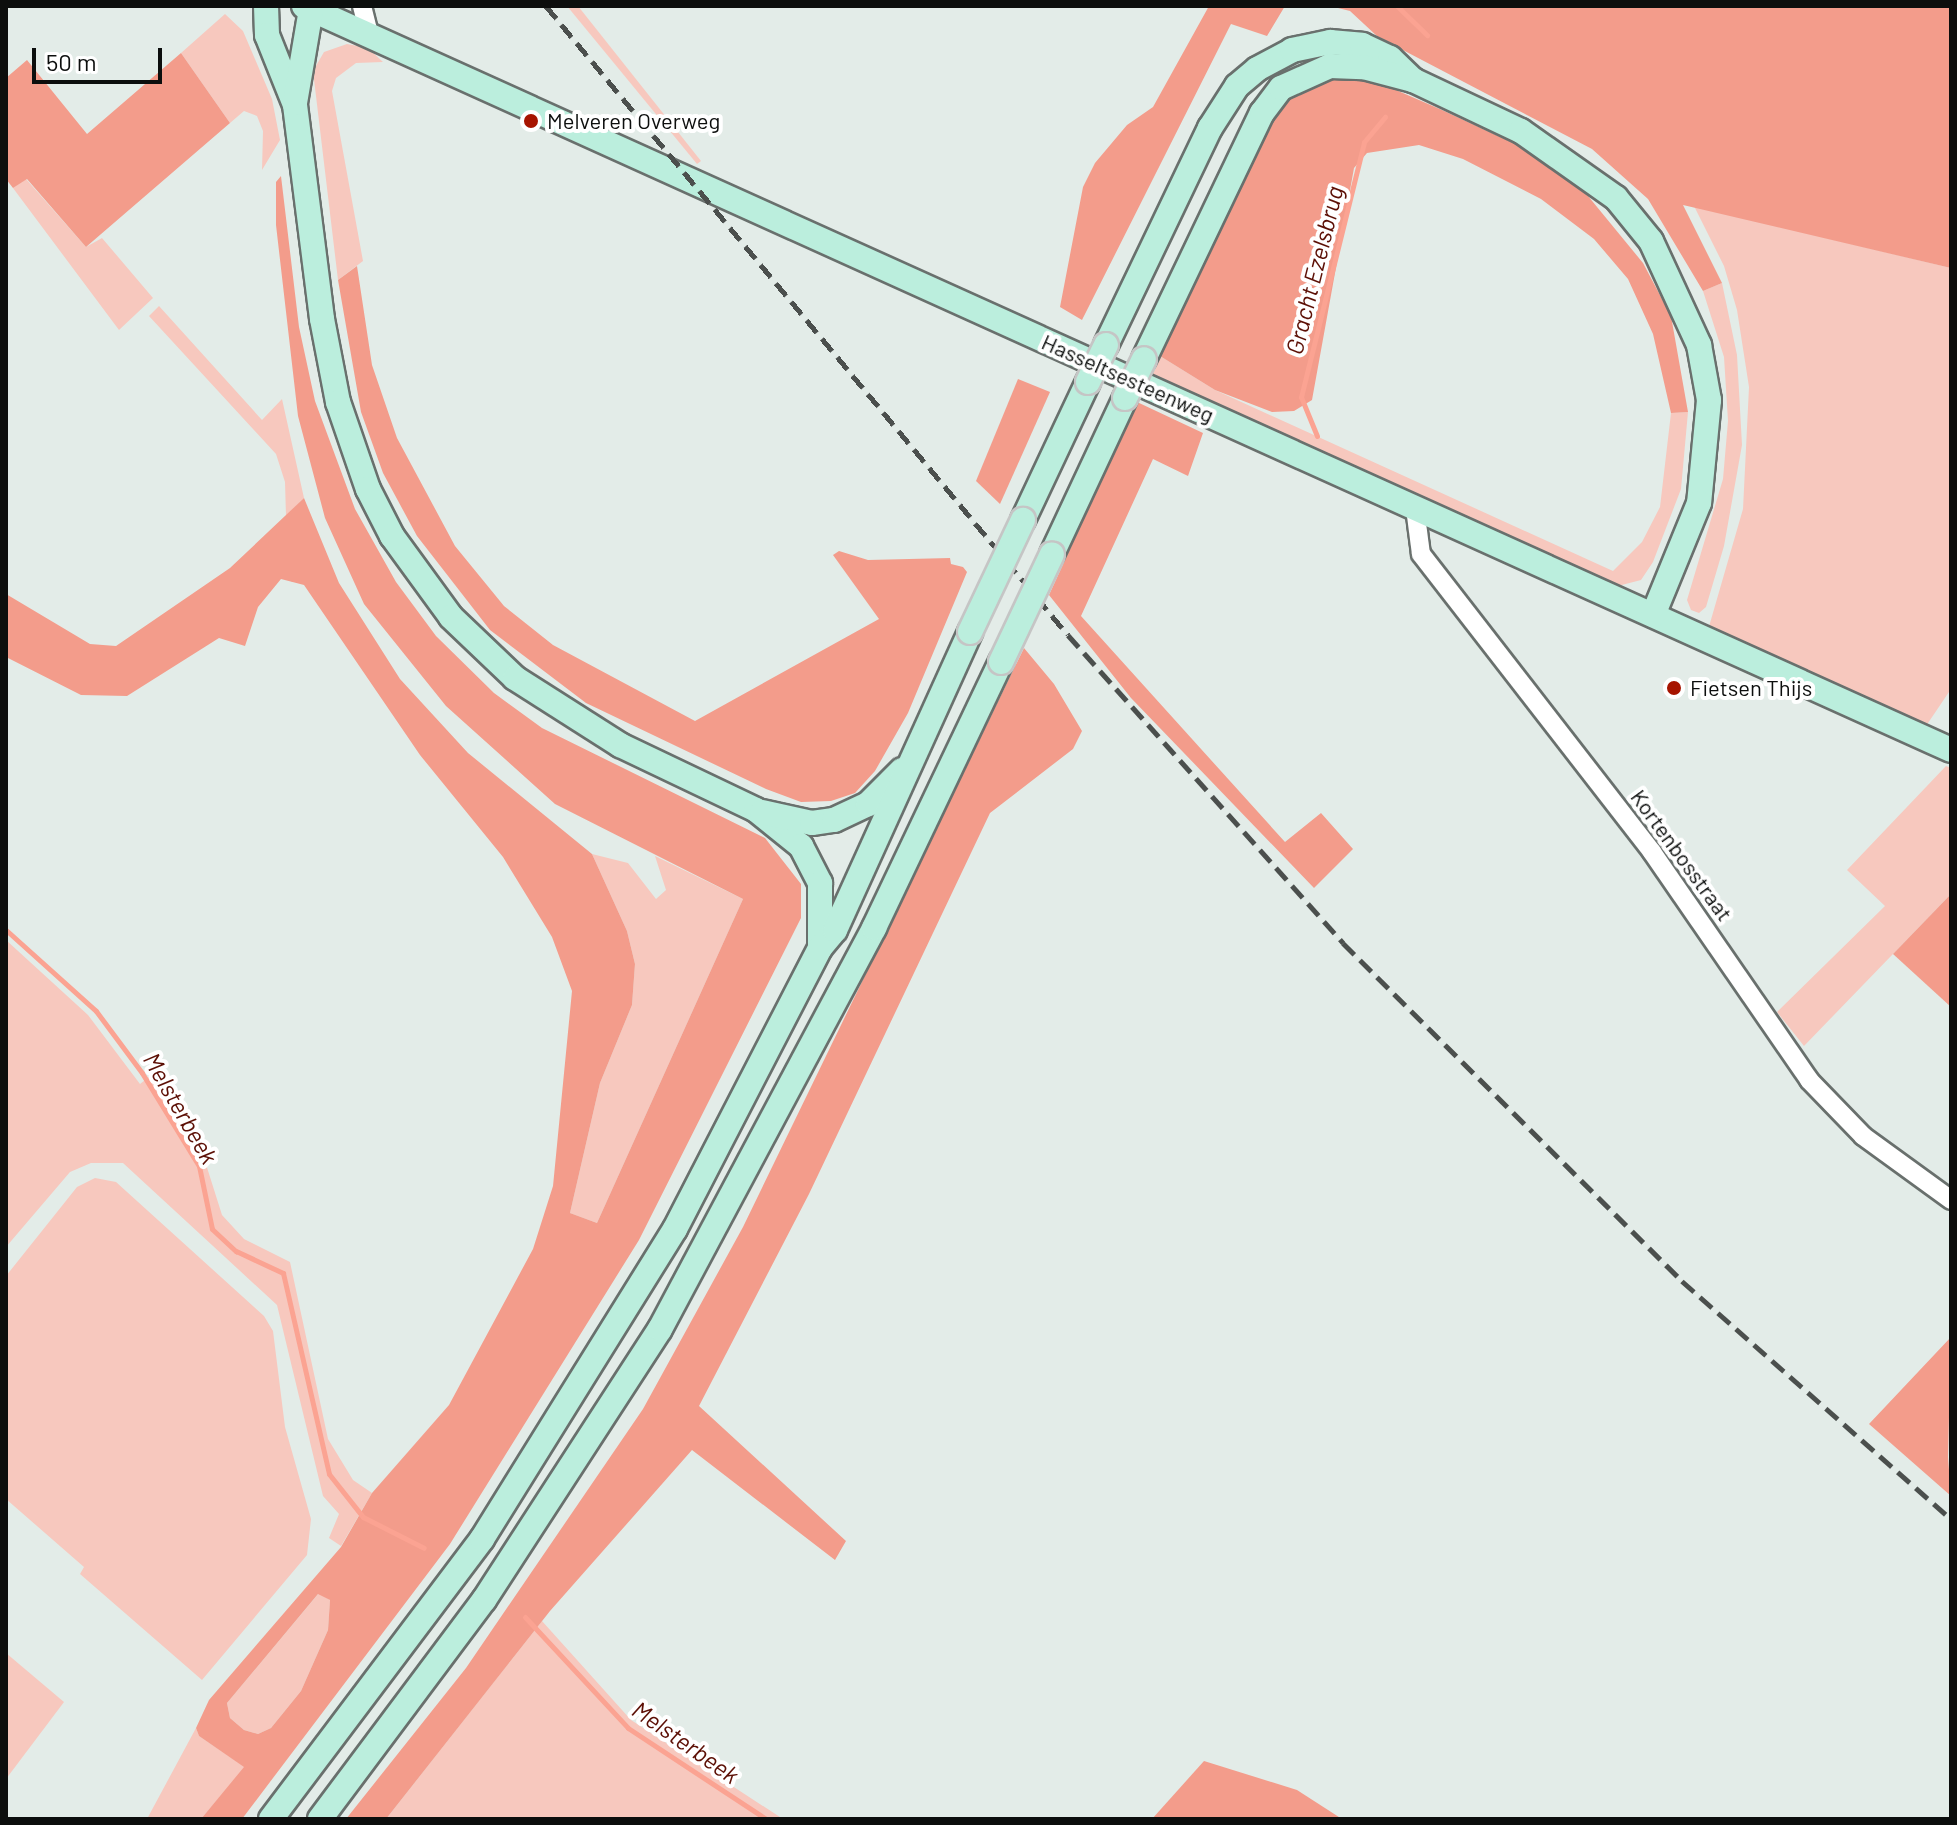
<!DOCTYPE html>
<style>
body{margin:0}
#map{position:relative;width:1957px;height:1825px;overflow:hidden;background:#e3ece8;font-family:Barlow,sans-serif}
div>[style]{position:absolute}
.green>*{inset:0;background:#f7c8be}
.forest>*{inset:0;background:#f39c8b}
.stream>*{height:5px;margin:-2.5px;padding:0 2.5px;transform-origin:2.5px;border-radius:2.5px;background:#fba392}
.roads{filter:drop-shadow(2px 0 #69706d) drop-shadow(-2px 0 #69706d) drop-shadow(0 2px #69706d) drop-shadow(0 -2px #69706d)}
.minor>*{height:18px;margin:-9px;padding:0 9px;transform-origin:9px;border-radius:9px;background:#fff}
.major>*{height:24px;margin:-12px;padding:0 12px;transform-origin:12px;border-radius:12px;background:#bed}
.rail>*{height:5px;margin-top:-2.5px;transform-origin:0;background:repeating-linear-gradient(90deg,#4b4f4d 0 16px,transparent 0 24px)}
.bridges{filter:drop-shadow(2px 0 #c5c5c5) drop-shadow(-2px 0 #c5c5c5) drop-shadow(0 2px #c5c5c5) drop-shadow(0 -2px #c5c5c5)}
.major-bridge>*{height:24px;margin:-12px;padding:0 12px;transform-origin:12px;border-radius:12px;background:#bed}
.dots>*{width:22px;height:22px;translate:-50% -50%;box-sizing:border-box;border:4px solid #fff;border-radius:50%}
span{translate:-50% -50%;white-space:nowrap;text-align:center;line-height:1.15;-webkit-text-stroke:8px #fff;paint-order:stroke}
.poi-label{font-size:22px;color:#0c0e0d}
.left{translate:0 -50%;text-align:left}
.street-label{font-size:22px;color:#0c0e0d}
.water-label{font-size:24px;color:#5c0f05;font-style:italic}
.frame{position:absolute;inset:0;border:8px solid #0c0e0d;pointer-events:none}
.scale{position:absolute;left:32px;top:48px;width:130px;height:36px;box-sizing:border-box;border:4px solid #0c0e0d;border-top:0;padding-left:10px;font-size:24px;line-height:28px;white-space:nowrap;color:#0c0e0d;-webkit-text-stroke:6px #fff;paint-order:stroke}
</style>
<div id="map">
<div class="green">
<div style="clip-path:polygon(567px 6px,578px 6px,701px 161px,697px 164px)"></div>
<div style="clip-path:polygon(225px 14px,243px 31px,272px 99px,280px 140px,262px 170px,263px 131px,257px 116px,244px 111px,230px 123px,181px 53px)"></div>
<div style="clip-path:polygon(347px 44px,368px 48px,383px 62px,356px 63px,336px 78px,332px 91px,363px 261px,338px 280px,313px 71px,324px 52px)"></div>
<div style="clip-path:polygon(26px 179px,86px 247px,102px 238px,153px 298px,119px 330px,13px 188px)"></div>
<div style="clip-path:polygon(1694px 206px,1951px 268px,1951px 689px,1926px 726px,1708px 630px,1743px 509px,1749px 387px,1737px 310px,1724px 266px)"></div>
<div style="clip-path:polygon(1722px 283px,1737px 355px,1742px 445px,1724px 546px,1706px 607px,1699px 613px,1691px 610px,1687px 600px,1723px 479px,1728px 421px,1724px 357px,1703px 291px)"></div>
<div style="clip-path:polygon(159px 306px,262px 420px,282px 399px,304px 498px,286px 516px,285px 482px,276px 454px,149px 316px)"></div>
<div style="clip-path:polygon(1160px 356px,1215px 390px,1613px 571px,1642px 542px,1660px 507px,1671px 413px,1688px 412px,1681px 489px,1653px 562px,1641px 580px,1614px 587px,1151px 375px)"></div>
<div style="clip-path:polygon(1946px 766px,1951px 768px,1951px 894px,1804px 1046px,1777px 1012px,1885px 906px,1847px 870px)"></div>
<div style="clip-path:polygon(592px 854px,628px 863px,656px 899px,666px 890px,655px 856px,743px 899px,597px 1223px,570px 1213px,600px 1083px,632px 1005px,635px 964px,627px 931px)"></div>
<div style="clip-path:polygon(6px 940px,88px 1015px,140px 1084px,154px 1073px,198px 1139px,222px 1215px,244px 1239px,290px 1262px,328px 1439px,353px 1480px,372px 1493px,341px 1546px,329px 1538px,339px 1514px,323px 1496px,277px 1305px,123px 1163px,91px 1163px,70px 1172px,6px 1247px)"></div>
<div style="clip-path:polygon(95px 1178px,116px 1182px,264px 1316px,273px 1331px,285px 1427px,311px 1519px,307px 1555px,202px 1680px,80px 1574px,84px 1567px,6px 1499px,6px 1276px,77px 1187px)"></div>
<div style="clip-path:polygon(319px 1593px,330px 1600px,328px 1630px,301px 1691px,271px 1728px,258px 1734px,244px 1730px,230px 1718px,227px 1703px)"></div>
<div style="clip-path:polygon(542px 1621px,631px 1720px,783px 1819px,386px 1819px)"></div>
<div style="clip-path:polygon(6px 1653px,64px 1702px,6px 1779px)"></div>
<div style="clip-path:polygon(196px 1728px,199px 1736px,245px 1767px,201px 1819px,147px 1819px)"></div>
</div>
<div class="forest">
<div style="clip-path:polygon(1209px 6px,1285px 6px,1267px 36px,1231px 24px,1082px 320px,1060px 307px,1083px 187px,1095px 163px,1127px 125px,1153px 107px)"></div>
<div style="clip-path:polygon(1330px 6px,1951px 6px,1951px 268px,1683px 205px,1722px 283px,1703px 291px,1648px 199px,1592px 149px,1378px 37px,1350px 11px)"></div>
<div style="clip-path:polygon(181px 53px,230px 123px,86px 247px,27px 179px,13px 188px,6px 179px,6px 78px,27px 60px,87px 134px)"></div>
<div style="clip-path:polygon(1336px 75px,1373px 80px,1442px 110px,1524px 148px,1579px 185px,1643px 263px,1671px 316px,1688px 412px,1671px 413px,1653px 334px,1628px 279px,1594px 239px,1541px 199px,1463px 159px,1419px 145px,1367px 153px,1354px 168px,1312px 400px,1294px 411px,1272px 412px,1215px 390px,1160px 356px,1273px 119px,1291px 97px)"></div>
<div style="clip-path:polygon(evenodd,281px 176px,299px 327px,315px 401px,355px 509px,396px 582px,436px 636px,494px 693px,542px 728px,765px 838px,801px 884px,801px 918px,639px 1240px,450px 1544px,242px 1819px,201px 1819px,244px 1767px,199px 1736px,196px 1728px,209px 1700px,341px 1547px,372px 1493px,449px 1405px,533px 1249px,553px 1186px,572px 991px,552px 937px,503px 857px,420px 755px,304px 585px,281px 579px,258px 607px,245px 646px,219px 638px,127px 696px,81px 695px,6px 657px,6px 594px,90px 644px,116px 646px,230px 568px,304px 498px,339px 583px,400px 679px,468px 753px,592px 854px,627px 931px,635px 964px,632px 1005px,600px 1083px,570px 1213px,597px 1223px,743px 899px,555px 804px,446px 706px,364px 604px,325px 518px,298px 416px,276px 225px,276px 182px,281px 176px,318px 1594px,330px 1600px,328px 1630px,301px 1691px,271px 1728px,258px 1734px,244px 1730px,230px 1718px,227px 1703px,318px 1594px)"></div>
<div style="clip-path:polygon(357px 266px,372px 365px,397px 438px,455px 546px,504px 606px,553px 645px,695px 721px,879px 619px,833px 555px,839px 551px,868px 560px,950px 558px,951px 564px,963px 567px,967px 572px,908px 713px,875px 771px,855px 793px,831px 801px,801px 802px,766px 789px,586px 703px,490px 630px,417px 536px,383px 473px,361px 412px,338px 280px)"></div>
<div style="clip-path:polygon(1018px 379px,1050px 392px,1000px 504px,976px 481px)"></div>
<div style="clip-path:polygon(1137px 402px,1203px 433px,1188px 476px,1153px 459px,1081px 616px,1285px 842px,1321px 813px,1353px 849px,1314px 888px,1131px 698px,1049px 595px)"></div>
<div style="clip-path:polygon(1024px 648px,1054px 684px,1082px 731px,1073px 749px,990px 813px,809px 1194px,699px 1406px,846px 1541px,835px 1560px,692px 1450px,550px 1611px,386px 1819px,346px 1819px,466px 1668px,643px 1409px,743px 1227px)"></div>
<div style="clip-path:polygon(1951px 894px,1951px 1007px,1893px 954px)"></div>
<div style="clip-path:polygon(1951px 1337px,1948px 1457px,1951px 1496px,1869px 1424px)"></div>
<div style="clip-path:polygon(1204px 1761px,1297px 1790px,1342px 1819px,1152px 1819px)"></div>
</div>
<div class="stream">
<div style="left:1397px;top:6px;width:42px;rotate:44deg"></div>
<div style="left:1317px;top:436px;width:42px;rotate:-112.3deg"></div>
<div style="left:1301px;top:397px;width:263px;rotate:-76.1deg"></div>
<div style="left:1364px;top:142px;width:33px;rotate:-50deg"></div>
<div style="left:6px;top:930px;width:121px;rotate:42deg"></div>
<div style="left:96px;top:1011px;width:77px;rotate:53.4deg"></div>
<div style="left:142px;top:1073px;width:109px;rotate:58.5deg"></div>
<div style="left:199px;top:1166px;width:64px;rotate:78.3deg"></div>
<div style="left:212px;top:1229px;width:33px;rotate:43deg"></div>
<div style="left:236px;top:1251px;width:52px;rotate:25.1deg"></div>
<div style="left:283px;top:1273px;width:206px;rotate:77.1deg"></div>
<div style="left:329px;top:1474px;width:55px;rotate:51.7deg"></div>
<div style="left:363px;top:1517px;width:68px;rotate:26.9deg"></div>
<div style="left:525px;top:1617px;width:151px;rotate:47.1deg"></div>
<div style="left:628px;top:1728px;width:165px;rotate:33.4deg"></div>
</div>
<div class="roads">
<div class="minor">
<div style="left:362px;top:6px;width:33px;rotate:76deg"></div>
<div style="left:1415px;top:508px;width:46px;rotate:82.6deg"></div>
<div style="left:1421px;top:554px;width:377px;rotate:52.2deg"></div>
<div style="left:1652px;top:852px;width:277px;rotate:55.4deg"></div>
<div style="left:1809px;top:1080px;width:78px;rotate:46deg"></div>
<div style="left:1863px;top:1136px;width:109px;rotate:36deg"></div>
</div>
<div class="major">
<div style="left:266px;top:6px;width:29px;rotate:88deg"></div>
<div style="left:267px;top:35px;width:75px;rotate:68.2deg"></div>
<div style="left:295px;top:105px;width:216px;rotate:82.8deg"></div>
<div style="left:322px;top:319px;width:85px;rotate:79.1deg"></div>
<div style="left:338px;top:402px;width:92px;rotate:71deg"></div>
<div style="left:368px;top:489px;width:53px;rotate:62.9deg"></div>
<div style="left:392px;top:536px;width:100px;rotate:53.9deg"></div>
<div style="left:451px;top:617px;width:88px;rotate:43.6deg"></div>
<div style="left:515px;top:678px;width:125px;rotate:32.5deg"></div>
<div style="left:620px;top:745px;width:151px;rotate:25.5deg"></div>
<div style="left:756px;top:810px;width:58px;rotate:38.7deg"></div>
<div style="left:801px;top:846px;width:42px;rotate:62.8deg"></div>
<div style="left:820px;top:883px;width:65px;rotate:90deg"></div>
<div style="left:304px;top:6px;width:1807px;rotate:24.31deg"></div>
<div style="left:295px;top:103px;width:95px;rotate:-80.3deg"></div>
<div style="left:1106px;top:345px;width:241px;rotate:-64.4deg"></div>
<div style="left:1210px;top:128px;width:50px;rotate:-57.3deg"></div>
<div style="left:1237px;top:86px;width:26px;rotate:-40deg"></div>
<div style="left:1257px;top:69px;width:40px;rotate:-28deg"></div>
<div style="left:1292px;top:50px;width:39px;rotate:-12deg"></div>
<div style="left:1330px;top:42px;width:32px;rotate:5deg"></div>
<div style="left:1362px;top:45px;width:31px;rotate:25deg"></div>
<div style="left:1390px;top:58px;width:32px;rotate:44deg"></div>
<div style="left:1144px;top:359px;width:273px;rotate:-64.4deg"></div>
<div style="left:1262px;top:113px;width:31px;rotate:-53deg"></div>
<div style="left:1281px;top:88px;width:54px;rotate:-24.2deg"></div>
<div style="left:1330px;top:66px;width:33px;rotate:2deg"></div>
<div style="left:1363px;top:67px;width:52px;rotate:14.6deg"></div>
<div style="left:1413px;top:80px;width:119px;rotate:25.3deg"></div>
<div style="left:1521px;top:131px;width:116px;rotate:35.2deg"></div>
<div style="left:1616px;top:198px;width:55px;rotate:50.9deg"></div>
<div style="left:1651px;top:241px;width:115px;rotate:65.2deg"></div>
<div style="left:1699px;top:345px;width:56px;rotate:79.7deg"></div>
<div style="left:1709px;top:400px;width:103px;rotate:95.5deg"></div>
<div style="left:1699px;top:503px;width:121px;rotate:112.3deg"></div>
<div style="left:1023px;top:520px;width:153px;rotate:-64.8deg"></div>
<div style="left:1052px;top:554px;width:172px;rotate:-64.9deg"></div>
<div style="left:762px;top:812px;width:51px;rotate:12.4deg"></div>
<div style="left:812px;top:823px;width:22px;rotate:-8deg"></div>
<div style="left:834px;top:820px;width:38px;rotate:-25deg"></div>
<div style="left:868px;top:804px;width:48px;rotate:-45deg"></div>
<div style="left:271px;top:1819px;width:351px;rotate:-53deg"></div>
<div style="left:482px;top:1539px;width:365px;rotate:-58.1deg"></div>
<div style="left:675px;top:1229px;width:316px;rotate:-62.7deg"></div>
<div style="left:820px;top:948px;width:23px;rotate:-50deg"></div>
<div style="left:835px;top:930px;width:327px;rotate:-65.6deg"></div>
<div style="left:320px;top:1819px;width:274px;rotate:-53.2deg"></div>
<div style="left:484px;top:1600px;width:323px;rotate:-57deg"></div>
<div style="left:660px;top:1329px;width:455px;rotate:-61.9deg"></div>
<div style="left:874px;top:928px;width:295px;rotate:-64.5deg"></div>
</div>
</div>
<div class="rail">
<div style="left:546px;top:6px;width:817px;rotate:50.31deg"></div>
<div style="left:1068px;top:635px;width:413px;rotate:48.2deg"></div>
<div style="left:1343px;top:943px;width:479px;rotate:44.9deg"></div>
<div style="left:1682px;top:1281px;width:359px;rotate:41.5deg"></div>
</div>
<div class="bridges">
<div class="major-bridge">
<div style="left:1088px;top:382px;width:41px;rotate:-64.1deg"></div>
<div style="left:1125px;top:398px;width:43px;rotate:-64deg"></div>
<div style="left:970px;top:632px;width:124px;rotate:-64.7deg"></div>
<div style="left:1001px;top:662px;width:119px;rotate:-64.7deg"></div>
</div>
</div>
<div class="dots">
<div style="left:531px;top:121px;background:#a61400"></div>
<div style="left:1674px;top:688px;background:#a61400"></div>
</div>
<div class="poi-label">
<span class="left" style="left:547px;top:121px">Melveren Overweg</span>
<span class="left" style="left:1690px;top:688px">Fietsen Thijs</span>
</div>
<div class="street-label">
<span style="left:1128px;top:378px;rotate:24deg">Hasseltsesteenweg</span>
<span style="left:1682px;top:855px;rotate:54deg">Kortenbosstraat</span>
</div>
<div class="water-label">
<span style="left:1314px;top:270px;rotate:-76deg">Gracht Ezelsbrug</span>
<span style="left:181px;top:1108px;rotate:60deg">Melsterbeek</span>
<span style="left:686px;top:1742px;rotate:35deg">Melsterbeek</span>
</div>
<div class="frame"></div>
<div class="scale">50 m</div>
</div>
